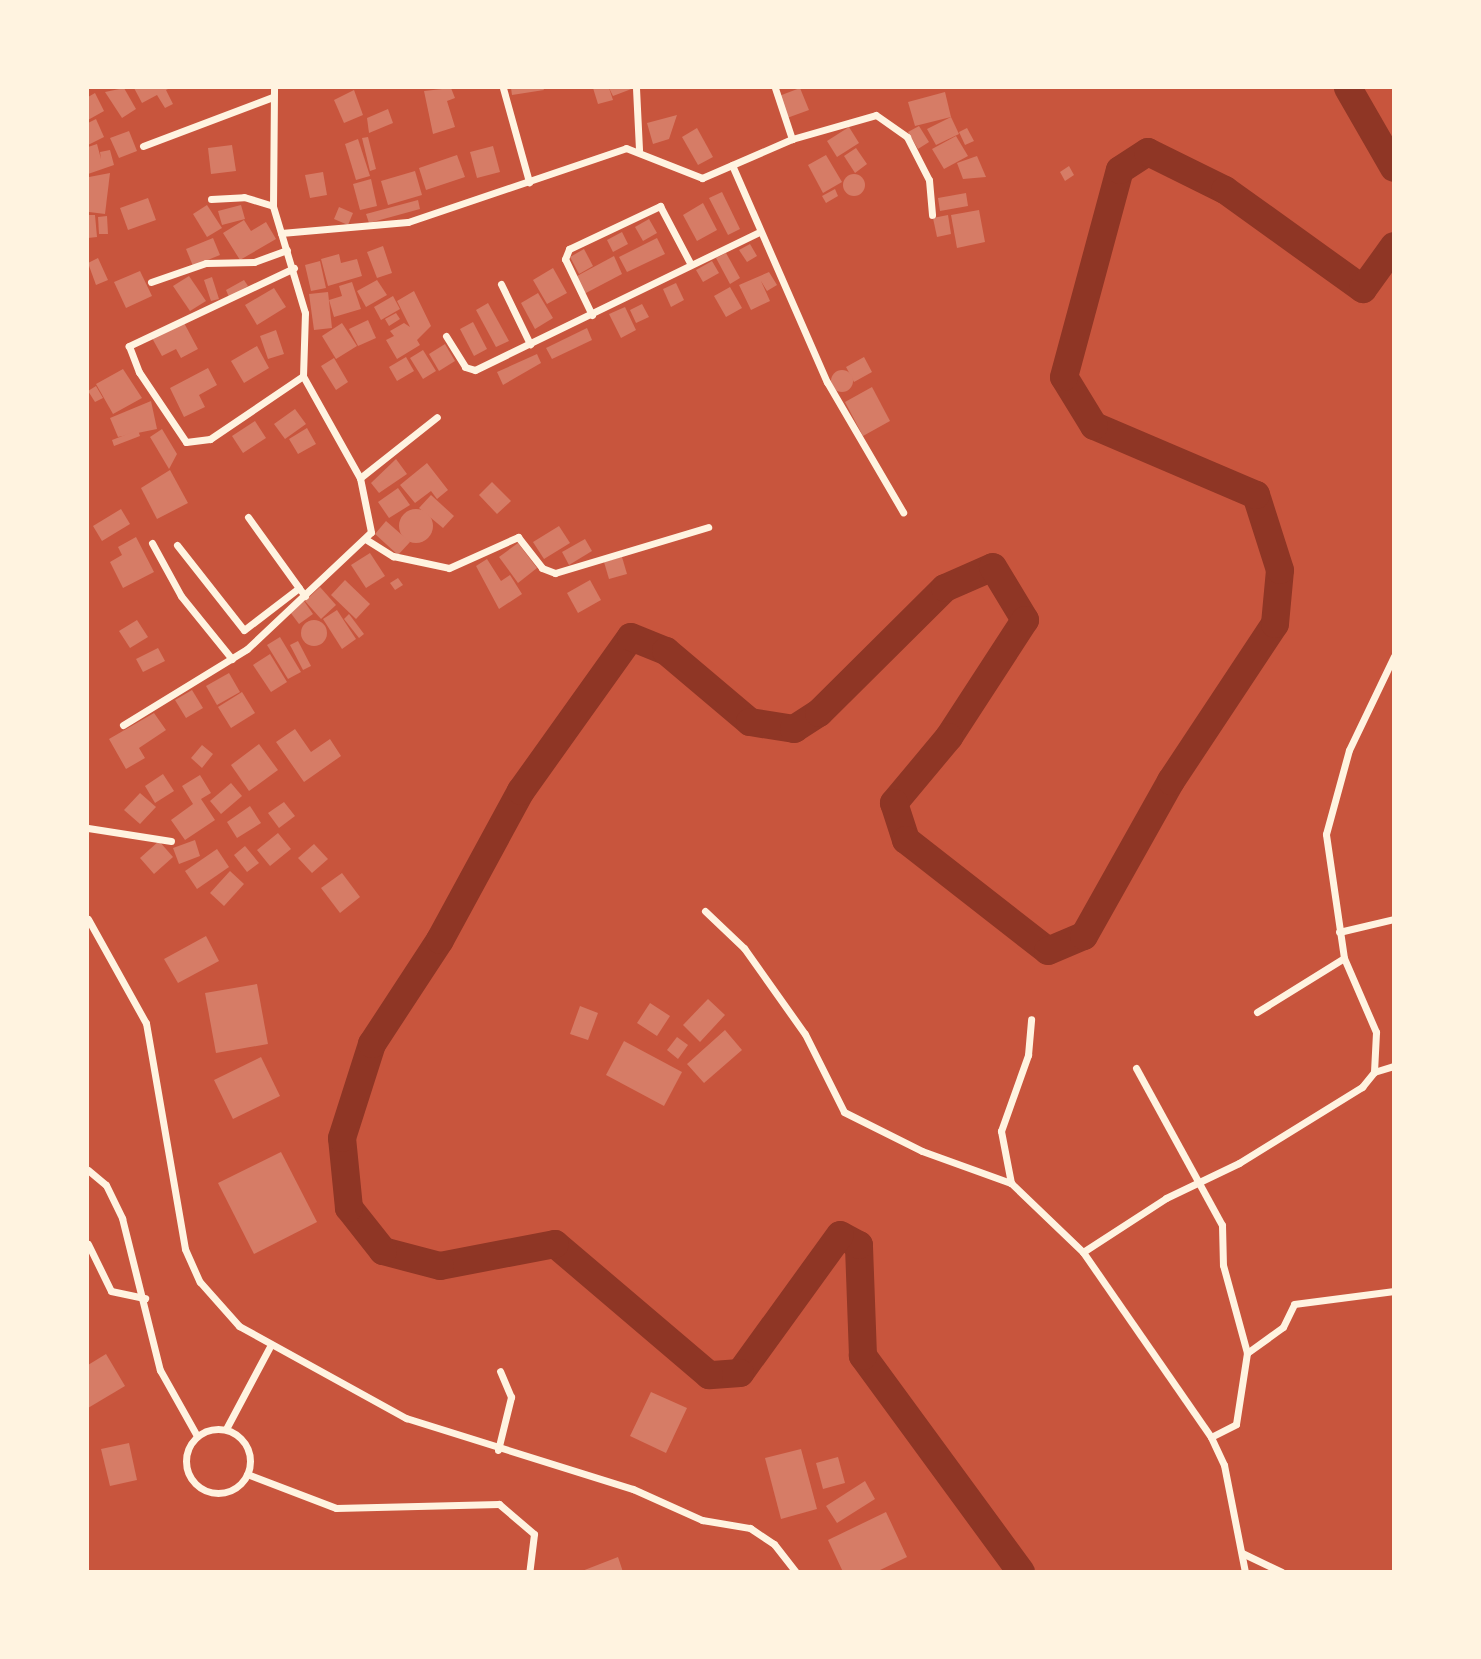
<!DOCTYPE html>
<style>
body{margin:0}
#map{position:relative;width:1481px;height:1659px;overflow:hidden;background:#c8553d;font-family:Arial,sans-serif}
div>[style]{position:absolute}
.river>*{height:28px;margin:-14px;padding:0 14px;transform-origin:14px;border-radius:14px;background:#8f3625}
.building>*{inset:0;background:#d67c66}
.round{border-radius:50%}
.minor>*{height:7px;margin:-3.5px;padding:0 3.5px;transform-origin:3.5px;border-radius:3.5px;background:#fff3e0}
.minor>.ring{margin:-3.5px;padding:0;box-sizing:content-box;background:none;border:7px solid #fff3e0;border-radius:50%}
span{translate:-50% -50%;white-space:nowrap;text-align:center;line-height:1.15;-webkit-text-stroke:6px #fff3e0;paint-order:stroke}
.frame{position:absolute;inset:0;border:89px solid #fff3e0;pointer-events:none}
</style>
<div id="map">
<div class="river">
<div style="left:1348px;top:88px;width:92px;rotate:60.1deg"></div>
<div style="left:1021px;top:1572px;width:268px;rotate:-126.2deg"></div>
<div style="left:863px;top:1356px;width:111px;rotate:-92.1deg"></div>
<div style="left:859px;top:1245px;width:21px;rotate:-152deg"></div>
<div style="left:840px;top:1235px;width:170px;rotate:125.9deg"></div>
<div style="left:740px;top:1373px;width:31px;rotate:176deg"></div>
<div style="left:709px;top:1375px;width:202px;rotate:-139.6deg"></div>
<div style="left:555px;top:1244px;width:117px;rotate:169.2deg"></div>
<div style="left:440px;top:1266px;width:59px;rotate:-165.3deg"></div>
<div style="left:383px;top:1251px;width:55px;rotate:-128.3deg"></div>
<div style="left:349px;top:1208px;width:70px;rotate:-95.7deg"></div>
<div style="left:342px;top:1138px;width:99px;rotate:-72.3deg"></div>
<div style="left:372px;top:1044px;width:124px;rotate:-56.8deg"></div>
<div style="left:440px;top:940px;width:170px;rotate:-61.5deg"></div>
<div style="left:521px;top:791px;width:189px;rotate:-54.5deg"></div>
<div style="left:631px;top:637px;width:38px;rotate:22deg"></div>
<div style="left:666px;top:651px;width:110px;rotate:40.2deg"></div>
<div style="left:750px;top:722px;width:45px;rotate:9deg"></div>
<div style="left:794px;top:729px;width:30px;rotate:-33deg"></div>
<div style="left:819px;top:713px;width:177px;rotate:-44.8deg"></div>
<div style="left:945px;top:588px;width:52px;rotate:-23.6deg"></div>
<div style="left:993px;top:567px;width:62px;rotate:58.9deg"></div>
<div style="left:1025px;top:620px;width:140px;rotate:123deg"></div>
<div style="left:949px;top:737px;width:86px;rotate:129.8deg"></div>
<div style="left:894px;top:803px;width:39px;rotate:72deg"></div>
<div style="left:906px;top:840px;width:180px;rotate:38deg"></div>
<div style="left:1048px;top:951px;width:39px;rotate:-23deg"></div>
<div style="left:1084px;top:936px;width:178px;rotate:-60.7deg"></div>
<div style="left:1171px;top:781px;width:188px;rotate:-56.5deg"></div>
<div style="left:1275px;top:624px;width:54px;rotate:-84.7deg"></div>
<div style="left:1280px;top:570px;width:79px;rotate:-107.7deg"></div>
<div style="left:1256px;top:495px;width:176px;rotate:-156.9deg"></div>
<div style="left:1094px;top:426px;width:57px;rotate:-121.5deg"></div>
<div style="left:1064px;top:377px;width:214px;rotate:-74.9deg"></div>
<div style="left:1120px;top:170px;width:33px;rotate:-33deg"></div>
<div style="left:1148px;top:152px;width:86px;rotate:26.3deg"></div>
<div style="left:1225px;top:190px;width:170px;rotate:35.7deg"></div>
<div style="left:1363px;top:289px;width:53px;rotate:-54.2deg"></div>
</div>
<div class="building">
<div style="clip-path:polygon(124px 88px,136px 109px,122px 118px,105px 92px)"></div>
<div style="clip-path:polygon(134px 88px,170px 88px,166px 90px,173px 104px,165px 108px,157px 95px,142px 103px)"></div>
<div style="clip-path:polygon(451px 88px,455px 98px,447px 101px,455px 127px,433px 134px,424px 91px)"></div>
<div style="clip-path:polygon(511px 88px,543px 88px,544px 90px,512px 95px)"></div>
<div style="clip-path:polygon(593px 88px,609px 88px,613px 100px,598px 104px)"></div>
<div style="clip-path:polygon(609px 88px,634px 88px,613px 96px)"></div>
<div style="clip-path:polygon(800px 88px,809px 110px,787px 118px,779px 96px)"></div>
<div style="clip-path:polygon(354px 90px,363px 115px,344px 123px,334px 100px)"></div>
<div style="clip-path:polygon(945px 92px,951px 117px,915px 126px,908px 102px)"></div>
<div style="clip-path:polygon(95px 93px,104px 111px,88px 120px,88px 97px)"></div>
<div style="clip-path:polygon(388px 109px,393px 123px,369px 133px,367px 118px)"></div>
<div style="clip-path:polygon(677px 115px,669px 139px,653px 144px,647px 123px)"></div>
<div style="clip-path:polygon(951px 117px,959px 134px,936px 145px,927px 129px)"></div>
<div style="clip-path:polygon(96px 119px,104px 137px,88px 145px,88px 123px)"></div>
<div style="clip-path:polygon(919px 126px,929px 142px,918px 149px,908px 132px)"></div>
<div style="clip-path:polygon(849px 127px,859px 143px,837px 157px,827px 141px)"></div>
<div style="clip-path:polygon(697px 128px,713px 157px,698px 165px,682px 137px)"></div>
<div style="clip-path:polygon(967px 128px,974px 141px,965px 145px,959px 132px)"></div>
<div style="clip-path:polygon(129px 131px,137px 151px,119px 158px,110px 138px)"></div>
<div style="clip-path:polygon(956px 136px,968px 156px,944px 169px,932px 149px)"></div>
<div style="clip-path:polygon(368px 137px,376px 169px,370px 171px,362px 138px)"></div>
<div style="clip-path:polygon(358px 139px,370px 176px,356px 180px,345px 144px)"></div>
<div style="clip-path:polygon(97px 144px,101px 159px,100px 152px,110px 150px,114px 165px,88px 174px,88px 147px)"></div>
<div style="clip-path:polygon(232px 145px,236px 171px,211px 174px,208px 148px)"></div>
<div style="clip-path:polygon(493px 146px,500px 172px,477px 178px,470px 152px)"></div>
<div style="clip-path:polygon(856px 148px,867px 164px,855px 173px,844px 156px)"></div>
<div style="clip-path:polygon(457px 155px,465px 177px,426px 190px,419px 168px)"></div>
<div style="clip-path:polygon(826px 155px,842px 182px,823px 193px,808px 165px)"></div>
<div style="clip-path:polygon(977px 156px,986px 177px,963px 179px,957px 163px)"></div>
<div style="clip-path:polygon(1069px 166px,1074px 175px,1065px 181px,1060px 172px)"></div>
<div style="clip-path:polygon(415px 171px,422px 195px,388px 205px,381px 181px)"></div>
<div style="clip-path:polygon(323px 172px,327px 195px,310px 198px,305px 175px)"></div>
<div style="clip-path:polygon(110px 173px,105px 214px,89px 212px,89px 177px)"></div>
<div class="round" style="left:843px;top:174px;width:22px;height:22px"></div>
<div style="clip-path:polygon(371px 179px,377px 206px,360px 210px,353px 184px)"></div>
<div style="clip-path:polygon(835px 189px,838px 196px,826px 203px,822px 196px)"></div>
<div style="clip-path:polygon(722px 192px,740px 229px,728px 235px,709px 198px)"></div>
<div style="clip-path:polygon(966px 193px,968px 206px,940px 211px,938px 198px)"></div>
<div style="clip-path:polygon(148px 198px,156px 220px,128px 230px,120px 208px)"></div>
<div style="clip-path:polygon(418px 200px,420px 209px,369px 223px,366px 214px)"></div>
<div style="clip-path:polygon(703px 203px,717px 230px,697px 241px,683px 215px)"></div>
<div style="clip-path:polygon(207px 205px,222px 228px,207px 237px,193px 214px)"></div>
<div style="clip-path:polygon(241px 205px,245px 219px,222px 225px,218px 211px)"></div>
<div style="clip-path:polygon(339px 207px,353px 213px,348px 225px,334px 219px)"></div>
<div style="clip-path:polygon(979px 210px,985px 242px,957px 248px,951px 215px)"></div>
<div style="clip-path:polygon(88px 215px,95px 215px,97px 237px,88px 238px)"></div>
<div style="clip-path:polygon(948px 215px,951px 234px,937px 237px,933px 218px)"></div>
<div style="clip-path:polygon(107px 216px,108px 234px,99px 234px,98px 217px)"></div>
<div style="clip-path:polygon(649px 219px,657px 233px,643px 241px,635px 227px)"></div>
<div style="clip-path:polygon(244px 220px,251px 231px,266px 222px,276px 239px,240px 260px,223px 233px)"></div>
<div style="clip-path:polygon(622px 232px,628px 244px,613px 252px,607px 240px)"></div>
<div style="clip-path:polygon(213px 238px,220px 255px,193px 266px,186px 249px)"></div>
<div style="clip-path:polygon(657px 238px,665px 254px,627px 272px,619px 257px)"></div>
<div style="clip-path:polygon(750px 244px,757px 256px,747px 262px,739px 250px)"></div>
<div style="clip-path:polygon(383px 246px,392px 273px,377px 278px,367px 252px)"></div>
<div style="clip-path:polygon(584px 249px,593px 266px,579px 274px,570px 257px)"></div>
<div style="clip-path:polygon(726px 253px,740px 278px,730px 284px,716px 258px)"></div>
<div style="clip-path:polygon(339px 254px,341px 263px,357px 259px,362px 276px,328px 286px,321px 259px)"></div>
<div style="clip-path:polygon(614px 256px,622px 274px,584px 294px,577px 276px)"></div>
<div style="clip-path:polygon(98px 258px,108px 280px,96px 285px,88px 263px)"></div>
<div style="clip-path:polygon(320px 261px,326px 288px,311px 291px,305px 265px)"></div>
<div style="clip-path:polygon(712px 261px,719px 273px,703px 282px,696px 270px)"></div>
<div style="clip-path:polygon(553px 268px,567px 293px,547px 304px,533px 280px)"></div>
<div style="clip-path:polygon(140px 271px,152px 296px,126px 308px,114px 282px)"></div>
<div style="clip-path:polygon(769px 272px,777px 285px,767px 291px,761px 281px,770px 301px,751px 310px,739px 285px)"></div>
<div style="clip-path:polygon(189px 276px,206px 301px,190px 311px,173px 286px)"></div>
<div style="clip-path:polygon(212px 277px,219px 299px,211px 301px,204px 280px)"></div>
<div style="clip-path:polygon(244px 280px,248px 286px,229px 297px,226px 290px)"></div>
<div style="clip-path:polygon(377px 280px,387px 295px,366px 307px,357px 291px)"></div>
<div style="clip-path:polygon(352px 282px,361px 309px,334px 317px,329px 300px,342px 296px,339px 286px)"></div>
<div style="clip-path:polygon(676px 283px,684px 300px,671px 307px,663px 289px)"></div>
<div style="clip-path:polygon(730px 287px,742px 308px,726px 317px,714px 296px)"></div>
<div style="clip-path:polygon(274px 288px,286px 307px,257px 325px,245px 305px)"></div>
<div style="clip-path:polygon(414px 291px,431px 326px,417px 340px,420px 345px,397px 359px,386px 340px,394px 336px,390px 331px,404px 323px,410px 327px,397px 301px)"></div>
<div style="clip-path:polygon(328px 292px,332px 328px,314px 330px,309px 294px)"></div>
<div style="clip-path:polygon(538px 293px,553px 318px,535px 329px,521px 303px)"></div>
<div style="clip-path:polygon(393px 296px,400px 309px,381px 320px,374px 307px)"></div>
<div style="clip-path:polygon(488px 303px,509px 341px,496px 347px,476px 310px)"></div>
<div style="clip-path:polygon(642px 304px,649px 317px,636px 323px,630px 310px)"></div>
<div style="clip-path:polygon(625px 307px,636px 330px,621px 338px,609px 314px)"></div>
<div style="clip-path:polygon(396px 313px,400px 319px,389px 326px,385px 319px)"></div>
<div style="clip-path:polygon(368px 320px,376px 338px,358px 346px,349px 329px)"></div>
<div style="clip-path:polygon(183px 321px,198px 349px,181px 358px,176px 349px,162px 356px,152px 338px)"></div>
<div style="clip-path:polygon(473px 322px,487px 349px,474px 356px,460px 329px)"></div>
<div style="clip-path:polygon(342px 323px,357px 346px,336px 359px,322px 336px)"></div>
<div style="clip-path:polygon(587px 328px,592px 340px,552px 359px,546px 348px)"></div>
<div style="clip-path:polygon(276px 330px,284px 354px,268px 359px,260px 336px)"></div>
<div style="clip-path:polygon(445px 344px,455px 361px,439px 371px,429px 354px)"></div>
<div style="clip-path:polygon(257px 346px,269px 368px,244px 383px,231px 361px)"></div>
<div style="clip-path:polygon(423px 350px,436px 371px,423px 379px,410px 358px)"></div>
<div style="clip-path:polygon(537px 354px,541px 363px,503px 385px,497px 372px)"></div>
<div style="clip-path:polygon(406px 357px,414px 371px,397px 381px,389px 367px)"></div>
<div style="clip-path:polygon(864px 357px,872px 372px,854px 382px,846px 367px)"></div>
<div style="clip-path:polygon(334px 358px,348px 382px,336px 390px,321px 366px)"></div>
<div style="clip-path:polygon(208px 368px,217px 385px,199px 395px,205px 407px,184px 417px,170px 388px)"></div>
<div style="clip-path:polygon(123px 369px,142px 398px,113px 414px,96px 384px)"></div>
<div class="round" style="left:831px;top:370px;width:22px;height:22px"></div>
<div style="clip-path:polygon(96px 386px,103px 398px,95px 402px,88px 391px)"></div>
<div style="clip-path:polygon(872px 387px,890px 421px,863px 436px,845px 402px)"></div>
<div style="clip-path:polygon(151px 401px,157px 429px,118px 437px,110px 418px)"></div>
<div style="clip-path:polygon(295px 409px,306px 424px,285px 439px,274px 424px)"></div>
<div style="clip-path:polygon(255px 421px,266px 438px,243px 453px,232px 436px)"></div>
<div style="clip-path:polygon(307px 428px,316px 444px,298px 454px,289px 439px)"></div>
<div style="clip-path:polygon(162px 429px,177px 454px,169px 469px,150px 437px)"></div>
<div style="clip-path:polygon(138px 430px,140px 436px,114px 446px,112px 440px)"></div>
<div style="clip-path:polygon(396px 459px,407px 474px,379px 493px,371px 483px)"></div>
<div style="clip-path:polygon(427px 463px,448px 490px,437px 499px,431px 491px,415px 503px,400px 485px)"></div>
<div style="clip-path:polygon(170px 470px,188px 503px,157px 519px,141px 488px)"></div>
<div style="clip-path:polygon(492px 482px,511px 501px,497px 514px,479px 495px)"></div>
<div style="clip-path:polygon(398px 488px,410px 505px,389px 518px,378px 502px)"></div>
<div style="clip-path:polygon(431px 495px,454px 516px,443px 528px,419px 508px)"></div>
<div class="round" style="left:399px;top:509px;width:34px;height:34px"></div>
<div style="clip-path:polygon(121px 509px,130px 524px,102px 541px,93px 526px)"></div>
<div style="clip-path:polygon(386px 521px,410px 542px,398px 555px,375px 534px)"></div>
<div style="clip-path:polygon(559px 526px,570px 543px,544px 559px,533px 542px)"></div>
<div style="clip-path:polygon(136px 537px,154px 572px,123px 588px,110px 562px,122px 555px,118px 547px)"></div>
<div style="clip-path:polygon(585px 539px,592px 551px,569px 565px,562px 552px)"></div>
<div style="clip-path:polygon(518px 543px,537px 568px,518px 583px,499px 557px)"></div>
<div style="clip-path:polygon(370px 553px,385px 576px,366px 588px,351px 565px)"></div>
<div style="clip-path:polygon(622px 557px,627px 574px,609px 579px,604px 562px)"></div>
<div style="clip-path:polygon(487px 559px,501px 581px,510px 575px,522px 594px,499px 609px,476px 566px)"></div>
<div style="clip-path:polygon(398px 578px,403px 585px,395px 590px,390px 583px)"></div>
<div style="clip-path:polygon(345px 580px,370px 604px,356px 619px,331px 595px)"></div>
<div style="clip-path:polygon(590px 580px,601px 600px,578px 613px,567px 593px)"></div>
<div style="clip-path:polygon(320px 587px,336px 605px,321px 619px,305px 601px)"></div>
<div style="clip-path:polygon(304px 601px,313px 614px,299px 624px,290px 612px)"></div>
<div style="clip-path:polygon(337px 610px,356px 639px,342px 649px,323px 619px)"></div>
<div style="clip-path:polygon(349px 614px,364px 634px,359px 638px,344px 619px)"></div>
<div style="clip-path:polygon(137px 620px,148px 637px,130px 648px,119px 631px)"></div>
<div class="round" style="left:301px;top:620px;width:26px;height:26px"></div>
<div style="clip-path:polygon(280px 637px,301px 672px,288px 679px,267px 645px)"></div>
<div style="clip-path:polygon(298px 641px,311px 666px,303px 670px,290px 645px)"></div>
<div style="clip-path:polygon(158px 648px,165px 661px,143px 672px,136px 659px)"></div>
<div style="clip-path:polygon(270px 654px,287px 682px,271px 692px,253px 665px)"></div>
<div style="clip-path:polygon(229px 673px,240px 692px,217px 705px,206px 686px)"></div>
<div style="clip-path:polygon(192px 690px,203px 708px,186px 718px,175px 700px)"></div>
<div style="clip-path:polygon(242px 692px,255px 713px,231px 728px,218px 707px)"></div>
<div style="clip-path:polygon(154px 713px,166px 730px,139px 748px,145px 758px,126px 769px,109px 739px)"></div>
<div style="clip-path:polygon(295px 729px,311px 752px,330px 739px,341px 756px,304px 782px,276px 742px)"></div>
<div style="clip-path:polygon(259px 744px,278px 770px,249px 791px,231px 765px)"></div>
<div style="clip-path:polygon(202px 745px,213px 754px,202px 768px,191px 758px)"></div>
<div style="clip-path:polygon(163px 774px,174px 791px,155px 803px,145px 786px)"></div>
<div style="clip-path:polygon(200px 775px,211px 793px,201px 799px,215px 820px,185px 840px,171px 820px,193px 804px,182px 786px)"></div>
<div style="clip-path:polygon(231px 783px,242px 796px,221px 814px,210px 801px)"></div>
<div style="clip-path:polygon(140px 793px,156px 807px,140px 824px,124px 810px)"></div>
<div style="clip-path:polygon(284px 802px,295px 816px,279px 828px,268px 813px)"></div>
<div style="clip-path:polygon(250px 806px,261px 823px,237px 838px,227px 822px)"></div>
<div style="clip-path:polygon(278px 833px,291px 849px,270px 866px,257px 850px)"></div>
<div style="clip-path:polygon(195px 840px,200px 856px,179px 864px,173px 848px)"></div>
<div style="clip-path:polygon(159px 841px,173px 857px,154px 874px,140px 858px)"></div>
<div style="clip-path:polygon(314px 844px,328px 859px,312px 873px,298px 858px)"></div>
<div style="clip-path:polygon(245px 846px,259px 863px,247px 872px,234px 855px)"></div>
<div style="clip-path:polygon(217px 849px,229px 867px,197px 889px,185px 871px)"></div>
<div style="clip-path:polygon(230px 871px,244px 884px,224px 906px,210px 893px)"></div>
<div style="clip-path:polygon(342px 873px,360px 897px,340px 913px,321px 888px)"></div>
<div style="clip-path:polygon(206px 936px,219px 961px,178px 983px,164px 959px)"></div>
<div style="clip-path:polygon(257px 984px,268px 1044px,216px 1053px,205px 993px)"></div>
<div style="clip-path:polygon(708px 999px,725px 1015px,700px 1042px,683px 1025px)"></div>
<div style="clip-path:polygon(650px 1003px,670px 1016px,657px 1036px,637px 1023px)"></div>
<div style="clip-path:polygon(580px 1006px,598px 1013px,588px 1040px,570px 1034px)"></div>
<div style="clip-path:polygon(725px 1030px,742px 1050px,704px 1083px,687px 1064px)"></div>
<div style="clip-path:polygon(677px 1037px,688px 1045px,678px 1059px,667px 1050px)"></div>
<div style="clip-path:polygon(624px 1041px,682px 1072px,664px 1106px,606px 1075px)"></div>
<div style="clip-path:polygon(261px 1057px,280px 1096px,233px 1119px,214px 1080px)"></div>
<div style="clip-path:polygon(281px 1152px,317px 1222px,254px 1254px,218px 1183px)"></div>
<div style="clip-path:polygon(106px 1354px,125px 1386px,88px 1408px,88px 1365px)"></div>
<div style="clip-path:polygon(651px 1392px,687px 1408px,666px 1453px,630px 1436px)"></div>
<div style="clip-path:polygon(129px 1443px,137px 1480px,110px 1486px,101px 1449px)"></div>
<div style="clip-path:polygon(801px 1449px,817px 1509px,781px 1519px,765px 1458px)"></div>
<div style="clip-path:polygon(838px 1457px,845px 1483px,823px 1489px,816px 1463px)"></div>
<div style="clip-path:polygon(865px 1481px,875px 1499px,837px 1523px,826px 1506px)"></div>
<div style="clip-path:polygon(886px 1512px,907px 1557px,876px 1572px,843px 1572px,828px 1540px)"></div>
<div style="clip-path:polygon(618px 1557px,623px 1572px,582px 1572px,582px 1571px)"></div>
</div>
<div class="minor">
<div style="left:503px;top:88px;width:98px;rotate:74.5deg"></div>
<div style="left:636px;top:88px;width:62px;rotate:87.2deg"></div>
<div style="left:775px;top:88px;width:54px;rotate:71.6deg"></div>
<div style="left:143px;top:146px;width:139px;rotate:-20.7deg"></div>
<div style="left:732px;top:165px;width:237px;rotate:66.4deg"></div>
<div style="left:827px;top:382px;width:151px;rotate:59.7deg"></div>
<div style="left:211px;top:199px;width:33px;rotate:-3deg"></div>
<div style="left:244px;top:197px;width:30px;rotate:17deg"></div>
<div style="left:281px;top:233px;width:127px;rotate:-5deg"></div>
<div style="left:408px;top:222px;width:230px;rotate:-18.7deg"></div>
<div style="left:626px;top:148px;width:82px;rotate:21.5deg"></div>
<div style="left:702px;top:178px;width:98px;rotate:-23.4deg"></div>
<div style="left:792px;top:139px;width:87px;rotate:-15.9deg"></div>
<div style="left:876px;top:115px;width:38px;rotate:35deg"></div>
<div style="left:907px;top:137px;width:48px;rotate:62.9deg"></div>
<div style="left:929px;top:180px;width:35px;rotate:85deg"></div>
<div style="left:294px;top:268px;width:183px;rotate:154.7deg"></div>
<div style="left:129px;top:346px;width:28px;rotate:69deg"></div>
<div style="left:139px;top:372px;width:84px;rotate:56.1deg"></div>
<div style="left:186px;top:442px;width:24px;rotate:-7deg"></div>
<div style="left:210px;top:439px;width:112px;rotate:-34.1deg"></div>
<div style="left:151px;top:282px;width:58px;rotate:-19.1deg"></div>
<div style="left:206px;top:263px;width:48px;rotate:-1.2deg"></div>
<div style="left:254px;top:262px;width:35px;rotate:-20deg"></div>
<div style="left:501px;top:284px;width:67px;rotate:64.2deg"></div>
<div style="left:592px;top:315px;width:62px;rotate:-115.7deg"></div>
<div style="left:565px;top:259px;width:11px;rotate:-68deg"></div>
<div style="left:569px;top:249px;width:101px;rotate:-25.3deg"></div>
<div style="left:660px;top:206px;width:64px;rotate:62.2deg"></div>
<div style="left:446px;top:336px;width:36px;rotate:58deg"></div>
<div style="left:465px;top:367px;width:10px;rotate:17deg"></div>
<div style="left:475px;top:370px;width:314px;rotate:-25.9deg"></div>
<div style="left:360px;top:478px;width:98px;rotate:-38.4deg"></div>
<div style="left:248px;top:517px;width:87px;rotate:54.3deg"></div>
<div style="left:367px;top:540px;width:31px;rotate:32deg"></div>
<div style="left:393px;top:556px;width:57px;rotate:12.1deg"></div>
<div style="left:449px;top:568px;width:76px;rotate:-24.2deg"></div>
<div style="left:518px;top:537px;width:39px;rotate:52deg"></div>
<div style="left:542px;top:568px;width:14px;rotate:21deg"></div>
<div style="left:555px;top:573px;width:160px;rotate:-16.7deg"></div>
<div style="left:152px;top:543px;width:60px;rotate:61.3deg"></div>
<div style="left:181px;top:596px;width:81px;rotate:51deg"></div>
<div style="left:177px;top:545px;width:108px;rotate:51.8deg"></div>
<div style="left:244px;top:630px;width:69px;rotate:-37.4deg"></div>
<div style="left:299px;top:588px;width:10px;rotate:53deg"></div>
<div style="left:123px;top:725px;width:145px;rotate:-31.5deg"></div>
<div style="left:247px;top:649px;width:170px;rotate:-43.3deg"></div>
<div style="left:371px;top:532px;width:55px;rotate:-101.5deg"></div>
<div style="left:360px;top:478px;width:117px;rotate:-119.2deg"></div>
<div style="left:303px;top:376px;width:63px;rotate:-88.2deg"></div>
<div style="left:305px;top:313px;width:112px;rotate:-106.7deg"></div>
<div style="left:273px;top:206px;width:118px;rotate:-89.5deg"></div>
<div style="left:88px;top:828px;width:84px;rotate:8.9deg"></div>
<div style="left:705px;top:911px;width:54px;rotate:43.5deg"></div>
<div style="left:744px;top:948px;width:105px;rotate:54.7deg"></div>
<div style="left:805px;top:1034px;width:87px;rotate:63.4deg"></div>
<div style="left:844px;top:1112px;width:87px;rotate:26.6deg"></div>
<div style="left:922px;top:1151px;width:95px;rotate:19.8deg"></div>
<div style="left:1011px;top:1183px;width:100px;rotate:43.8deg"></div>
<div style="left:88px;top:919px;width:119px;rotate:60.9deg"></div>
<div style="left:146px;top:1023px;width:229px;rotate:80.2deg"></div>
<div style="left:185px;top:1249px;width:36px;rotate:66deg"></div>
<div style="left:200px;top:1282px;width:59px;rotate:48.4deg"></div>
<div style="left:239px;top:1326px;width:191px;rotate:28.9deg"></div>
<div style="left:406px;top:1418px;width:238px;rotate:17.4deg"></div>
<div style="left:633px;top:1489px;width:76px;rotate:24.2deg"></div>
<div style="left:702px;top:1520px;width:49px;rotate:9.5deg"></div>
<div style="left:750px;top:1528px;width:29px;rotate:34deg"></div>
<div style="left:774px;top:1544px;width:36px;rotate:52deg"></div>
<div style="left:1339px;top:932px;width:57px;rotate:-13.3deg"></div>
<div style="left:1257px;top:1012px;width:102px;rotate:-31.8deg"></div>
<div style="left:1136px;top:1068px;width:179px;rotate:61.3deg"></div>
<div style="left:1222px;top:1225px;width:40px;rotate:88.6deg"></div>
<div style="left:1223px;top:1265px;width:91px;rotate:74.7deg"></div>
<div style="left:1374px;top:1072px;width:21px;rotate:-17deg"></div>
<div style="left:88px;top:1170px;width:23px;rotate:40deg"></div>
<div style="left:106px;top:1185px;width:37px;rotate:64deg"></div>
<div style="left:122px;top:1218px;width:157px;rotate:76deg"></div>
<div style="left:160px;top:1370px;width:76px;rotate:60.7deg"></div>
<div style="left:1011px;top:1183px;width:53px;rotate:-100.9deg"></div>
<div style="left:1001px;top:1131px;width:81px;rotate:-70.4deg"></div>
<div style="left:1028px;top:1055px;width:36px;rotate:-85deg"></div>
<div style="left:88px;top:1244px;width:52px;rotate:63.9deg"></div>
<div style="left:111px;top:1291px;width:35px;rotate:12deg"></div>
<div style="left:226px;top:1429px;width:92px;rotate:-62deg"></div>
<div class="ring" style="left:186px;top:1429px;width:57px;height:57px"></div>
<div style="left:1211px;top:1437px;width:28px;rotate:-27deg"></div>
<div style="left:1236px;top:1424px;width:72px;rotate:-81.2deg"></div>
<div style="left:1247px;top:1353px;width:44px;rotate:-35.8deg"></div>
<div style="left:1283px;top:1327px;width:25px;rotate:-64deg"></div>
<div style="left:1294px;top:1304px;width:101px;rotate:-7.4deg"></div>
<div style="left:498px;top:1450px;width:55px;rotate:-76.2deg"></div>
<div style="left:511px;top:1397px;width:28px;rotate:-113deg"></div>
<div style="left:247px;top:1474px;width:95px;rotate:20.9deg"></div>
<div style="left:336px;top:1508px;width:163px;rotate:-1.4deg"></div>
<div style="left:499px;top:1504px;width:46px;rotate:40.6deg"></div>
<div style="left:534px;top:1534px;width:38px;rotate:97deg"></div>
<div style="left:1242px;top:1553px;width:44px;rotate:25.4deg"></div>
<div style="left:1245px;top:1572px;width:109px;rotate:-101.1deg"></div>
<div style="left:1224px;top:1465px;width:31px;rotate:-115deg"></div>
<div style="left:1211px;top:1437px;width:225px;rotate:-124.7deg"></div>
<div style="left:1083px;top:1252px;width:99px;rotate:-33deg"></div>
<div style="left:1166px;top:1198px;width:81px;rotate:-25.6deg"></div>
<div style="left:1239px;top:1163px;width:145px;rotate:-31.7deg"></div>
<div style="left:1362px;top:1087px;width:19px;rotate:-51deg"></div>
<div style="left:1374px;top:1072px;width:40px;rotate:-87.1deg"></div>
<div style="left:1376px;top:1032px;width:81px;rotate:-113.4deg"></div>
<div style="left:1344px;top:958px;width:125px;rotate:-98.3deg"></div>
<div style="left:1326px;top:834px;width:87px;rotate:-74.7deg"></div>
<div style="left:1349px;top:750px;width:104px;rotate:-64.4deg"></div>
</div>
<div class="frame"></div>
</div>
